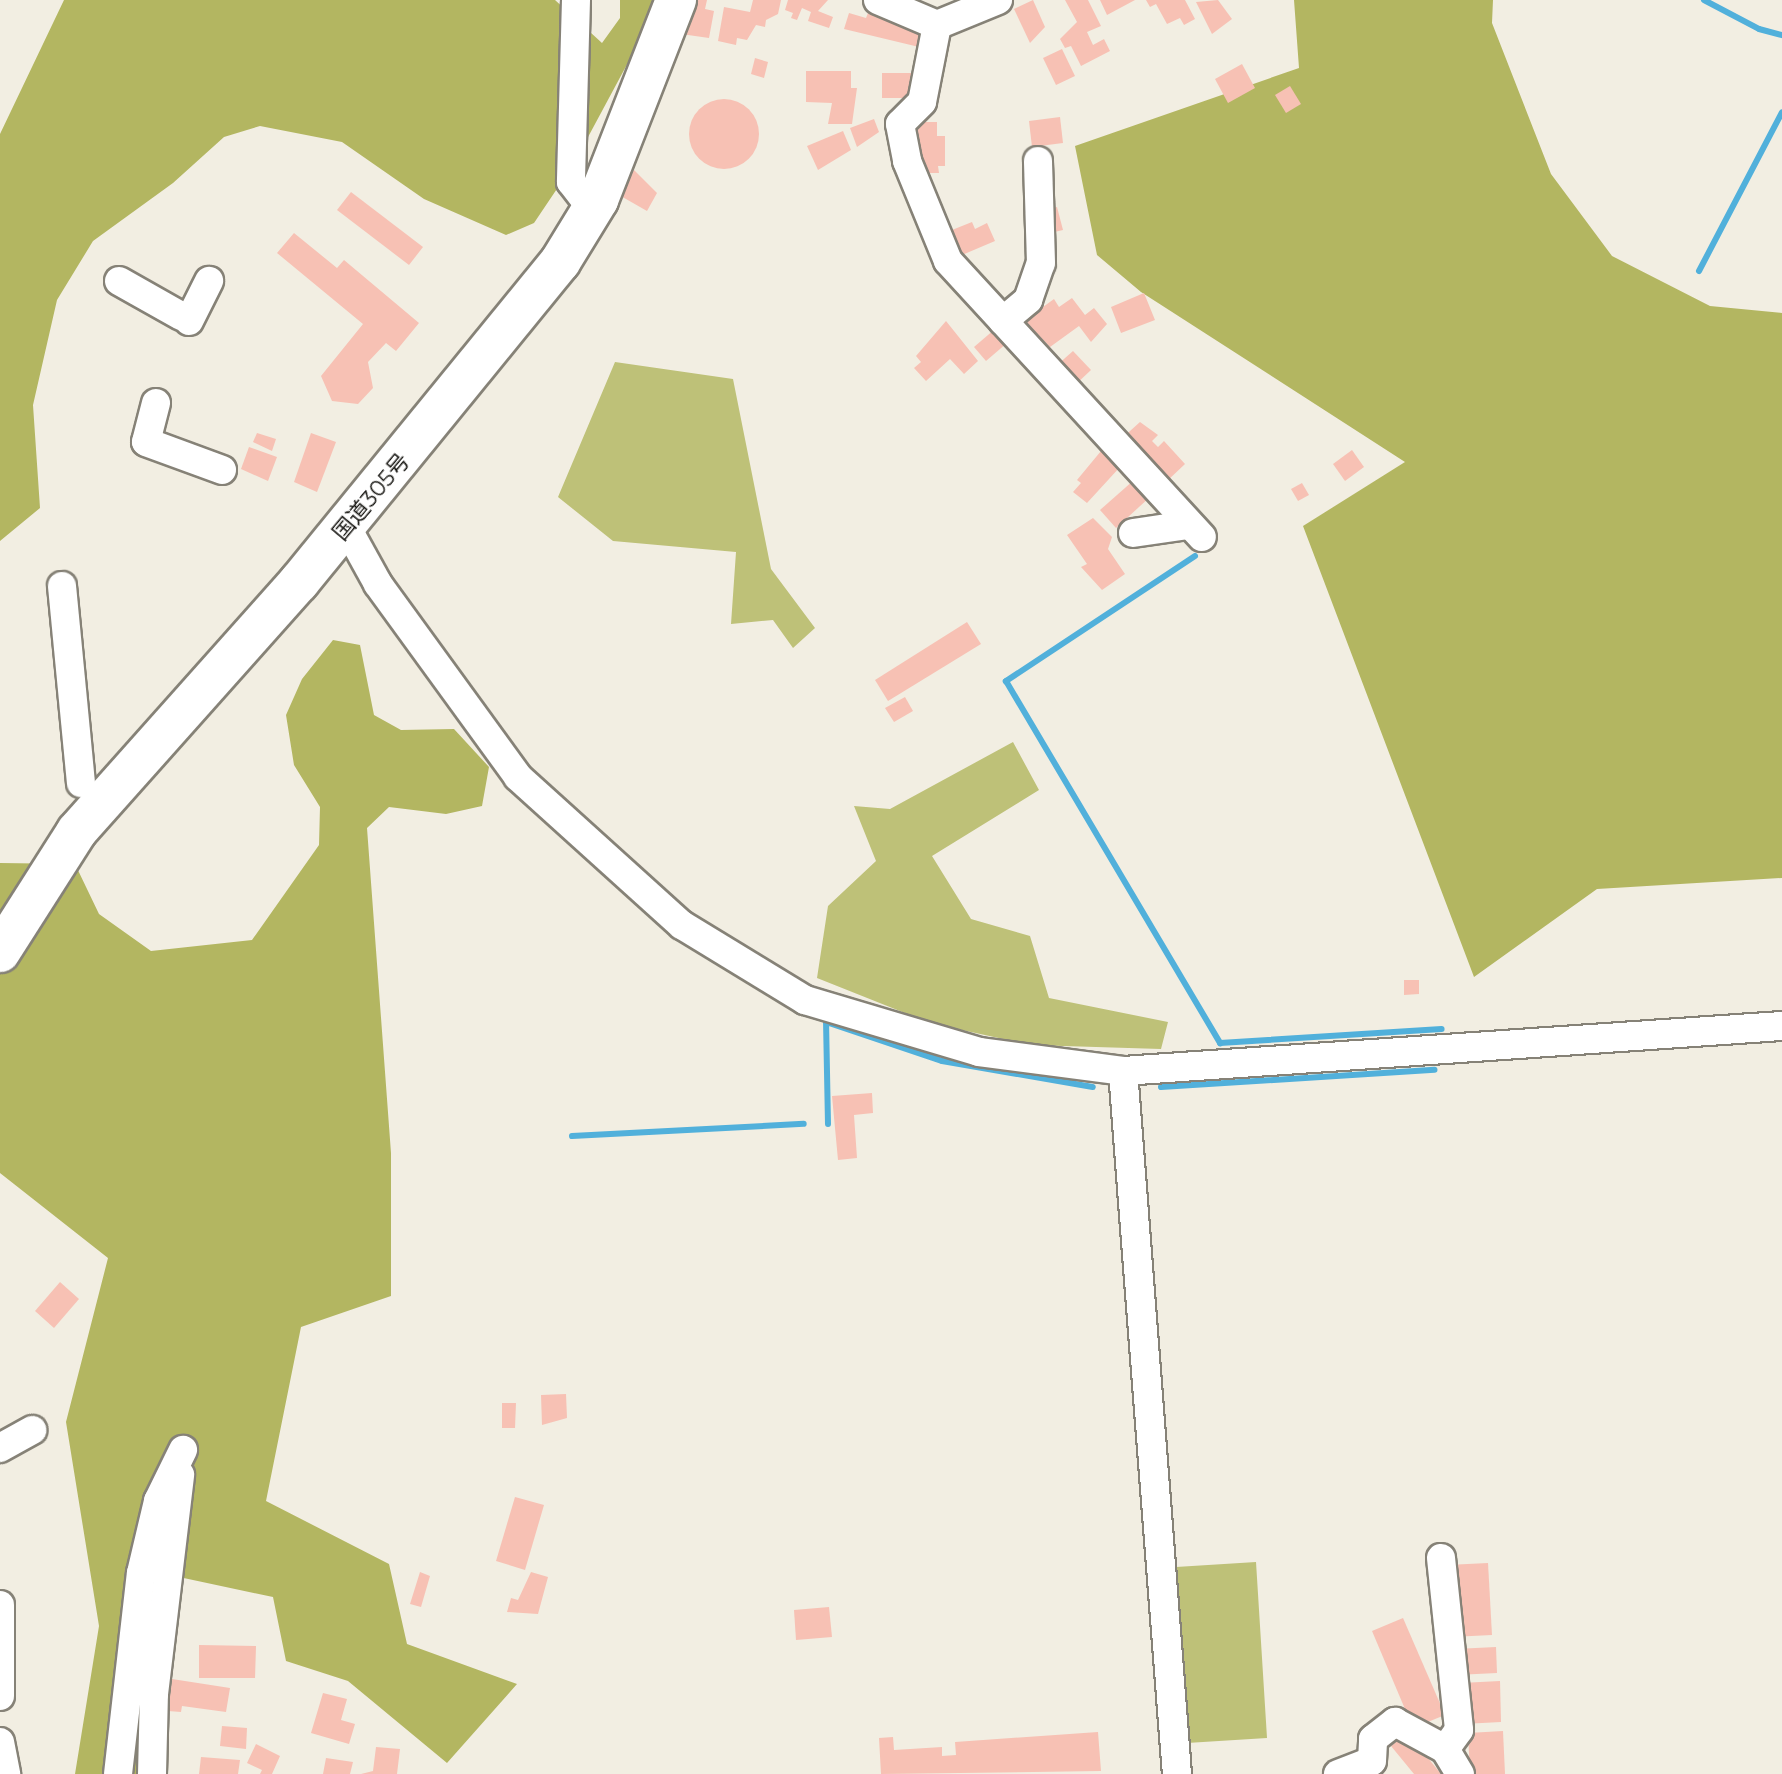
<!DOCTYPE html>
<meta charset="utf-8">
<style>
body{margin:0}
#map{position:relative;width:1782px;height:1774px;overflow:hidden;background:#f2eee2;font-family:Montserrat,"Noto Sans JP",sans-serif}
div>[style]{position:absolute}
.green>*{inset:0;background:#bec178}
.forest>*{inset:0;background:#b3b661}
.stream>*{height:6px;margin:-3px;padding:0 3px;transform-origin:3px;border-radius:3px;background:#51b0db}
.building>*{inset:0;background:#f7c1b4}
.round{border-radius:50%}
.roads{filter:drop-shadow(2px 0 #868277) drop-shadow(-2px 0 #868277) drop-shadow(0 2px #868277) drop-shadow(0 -2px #868277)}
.minor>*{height:28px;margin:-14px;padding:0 14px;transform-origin:14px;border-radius:14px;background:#fff}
.highway>*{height:40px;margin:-20px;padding:0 20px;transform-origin:20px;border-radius:20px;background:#fff}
span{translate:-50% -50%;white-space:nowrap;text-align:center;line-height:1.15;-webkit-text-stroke:6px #fff;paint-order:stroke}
.street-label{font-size:22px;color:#171612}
</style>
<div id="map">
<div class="green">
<div style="clip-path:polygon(615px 362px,733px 379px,771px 569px,815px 628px,793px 648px,773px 620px,731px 624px,736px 552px,613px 541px,558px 497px)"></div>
<div style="clip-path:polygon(1013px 742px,1039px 790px,932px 856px,971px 919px,1030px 936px,1049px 998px,1168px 1022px,1161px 1049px,1031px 1045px,930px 1023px,817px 978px,828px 906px,876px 861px,854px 806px,890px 809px)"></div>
<div style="clip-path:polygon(1256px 1562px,1267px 1738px,1187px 1743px,1176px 1567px)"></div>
</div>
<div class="forest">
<div style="clip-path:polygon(64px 0,555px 0,602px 43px,620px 18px,620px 0,653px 0,638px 44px,573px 165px,534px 223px,506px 235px,424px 199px,342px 142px,260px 126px,224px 137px,173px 183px,93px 241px,57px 300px,33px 405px,40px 508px,0 541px,0 134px)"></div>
<div style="clip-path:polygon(1294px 0,1493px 0,1492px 23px,1551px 174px,1612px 256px,1710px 306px,1782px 313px,1782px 878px,1597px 889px,1474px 977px,1303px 526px,1405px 462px,1141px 292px,1097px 255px,1075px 146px,1299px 68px)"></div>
<div style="clip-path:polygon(333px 640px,360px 645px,374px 715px,401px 730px,454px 729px,489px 767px,482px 806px,446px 814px,389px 807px,367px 828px,391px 1153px,391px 1296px,301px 1327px,266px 1501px,389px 1564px,407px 1644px,517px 1684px,447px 1763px,348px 1681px,286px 1661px,273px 1597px,179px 1577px,146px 1774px,75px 1774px,99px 1626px,66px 1422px,108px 1258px,0 1173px,0 863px,75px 864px,99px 914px,151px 951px,252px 940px,319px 845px,320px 807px,294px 765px,286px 715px,302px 679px)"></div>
</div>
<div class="stream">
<div style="left:1704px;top:0;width:62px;rotate:27.8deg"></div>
<div style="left:1759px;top:29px;width:24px;rotate:15deg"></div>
<div style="left:1699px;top:271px;width:179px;rotate:-62.4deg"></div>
<div style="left:1195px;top:556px;width:227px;rotate:146.5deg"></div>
<div style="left:1006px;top:681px;width:421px;rotate:59.4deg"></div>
<div style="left:1220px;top:1043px;width:222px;rotate:-3.6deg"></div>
<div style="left:1161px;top:1087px;width:274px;rotate:-3.6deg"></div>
<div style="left:828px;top:1124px;width:102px;rotate:-91.1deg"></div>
<div style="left:826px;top:1022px;width:122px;rotate:18.6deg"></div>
<div style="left:942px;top:1061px;width:153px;rotate:9.8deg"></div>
<div style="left:572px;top:1136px;width:232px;rotate:-3deg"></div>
</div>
<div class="building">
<div style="clip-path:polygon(694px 0,707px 0,705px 9px,714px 11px,709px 38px,681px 34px)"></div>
<div style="clip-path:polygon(753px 0,781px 0,778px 14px,766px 20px,765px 27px,756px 25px,747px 40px,737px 38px,736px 45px,718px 41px,724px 7px,750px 12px)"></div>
<div style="clip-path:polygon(788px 0,828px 0,818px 11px,833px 17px,829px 28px,808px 21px,811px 12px,802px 8px,797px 20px,791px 18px,793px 13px,785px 10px)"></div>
<div style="clip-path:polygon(1033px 0,1045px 27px,1030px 43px,1014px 9px)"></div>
<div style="clip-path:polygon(1065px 0,1088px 0,1101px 26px,1087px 32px,1093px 45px,1104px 39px,1110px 51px,1081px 66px,1071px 46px,1065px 48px,1060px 39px,1077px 22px)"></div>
<div style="clip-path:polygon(1100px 0,1135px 0,1107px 15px)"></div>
<div style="clip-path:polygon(1146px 0,1185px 0,1195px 19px,1184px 25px,1180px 18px,1167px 24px,1156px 4px,1150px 7px)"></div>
<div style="clip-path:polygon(1218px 0,1232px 19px,1212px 34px,1196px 2px)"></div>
<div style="clip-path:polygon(849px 13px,866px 18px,868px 13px,924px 29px,919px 47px,844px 29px)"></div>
<div style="clip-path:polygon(1062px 49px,1075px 76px,1056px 85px,1043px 58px)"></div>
<div style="clip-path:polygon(755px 58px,768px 62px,764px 78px,751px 74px)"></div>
<div style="clip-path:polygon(1242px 64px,1255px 88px,1228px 103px,1215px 79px)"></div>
<div style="clip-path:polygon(806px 71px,851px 71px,851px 88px,857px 88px,852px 124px,828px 124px,832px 103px,806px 102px)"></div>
<div style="clip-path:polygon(882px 73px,912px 73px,911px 98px,882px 98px)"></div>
<div style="clip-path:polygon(1290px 86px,1301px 104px,1286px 113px,1275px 95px)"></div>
<div class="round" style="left:689px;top:99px;width:70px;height:70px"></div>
<div style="clip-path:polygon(1060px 117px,1063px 143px,1032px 147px,1029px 121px)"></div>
<div style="clip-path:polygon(874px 119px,879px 132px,857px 147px,850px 128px)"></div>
<div style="clip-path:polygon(916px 122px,937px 122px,937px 136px,945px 136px,945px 166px,938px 166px,939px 173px,923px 173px,917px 167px)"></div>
<div style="clip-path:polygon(843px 131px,851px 150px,818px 170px,807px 146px)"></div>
<div style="clip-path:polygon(634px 170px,657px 193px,647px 211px,619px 195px)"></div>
<div style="clip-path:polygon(351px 192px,423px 247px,409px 265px,337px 210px)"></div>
<div style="clip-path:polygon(1057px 207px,1063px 230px,1046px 234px,1040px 211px)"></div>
<div style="clip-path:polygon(972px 222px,975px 229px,987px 223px,995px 241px,962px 255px,952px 230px)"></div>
<div style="clip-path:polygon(294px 233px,337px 268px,344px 260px,419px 323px,396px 351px,386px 343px,368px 362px,373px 388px,358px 404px,332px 401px,321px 376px,363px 324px,277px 253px)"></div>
<div style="clip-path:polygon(1144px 293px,1155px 320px,1121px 333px,1111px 307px)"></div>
<div style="clip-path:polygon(1072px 298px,1085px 315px,1094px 308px,1107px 324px,1091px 342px,1079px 326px,1050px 347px,1020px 316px,1039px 302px,1043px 307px,1054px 299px,1059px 307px)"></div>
<div style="clip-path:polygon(946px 321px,978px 361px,964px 374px,950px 359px,926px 381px,914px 368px,921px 362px,916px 356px)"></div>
<div style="clip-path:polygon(995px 329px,1007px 343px,986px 361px,974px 347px)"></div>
<div style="clip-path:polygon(1073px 351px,1091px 370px,1074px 386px,1056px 366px)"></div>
<div style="clip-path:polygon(1140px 422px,1158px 435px,1152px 441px,1158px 447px,1164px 441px,1185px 464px,1166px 482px,1120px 440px)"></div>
<div style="clip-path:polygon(257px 433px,276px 439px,272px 451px,253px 442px)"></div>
<div style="clip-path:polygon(311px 433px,336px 442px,317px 492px,294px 482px)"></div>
<div style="clip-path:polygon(249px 447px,277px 457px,268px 481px,241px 469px)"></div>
<div style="clip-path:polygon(1352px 450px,1364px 467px,1345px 481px,1333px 464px)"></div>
<div style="clip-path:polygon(1101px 451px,1120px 467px,1087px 503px,1073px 492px,1081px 483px,1077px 480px)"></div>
<div style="clip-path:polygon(1134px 480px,1150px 497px,1116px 528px,1100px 510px)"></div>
<div style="clip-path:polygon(1302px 483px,1309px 495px,1298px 501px,1291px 489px)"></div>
<div style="clip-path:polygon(1093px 518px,1112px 537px,1108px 549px,1125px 574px,1102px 590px,1081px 567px,1087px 564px,1067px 535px)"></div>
<div style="clip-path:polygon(967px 622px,981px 644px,888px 701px,875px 680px)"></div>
<div style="clip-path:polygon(905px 697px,913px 711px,894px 722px,885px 708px)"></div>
<div style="clip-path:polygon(1404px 980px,1419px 980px,1419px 994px,1404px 995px)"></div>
<div style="clip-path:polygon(872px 1093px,873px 1113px,854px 1115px,857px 1158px,838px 1160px,832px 1096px)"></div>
<div style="clip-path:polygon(60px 1282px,79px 1299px,54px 1328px,35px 1311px)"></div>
<div style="clip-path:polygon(566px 1394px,567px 1418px,542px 1425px,541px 1395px)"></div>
<div style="clip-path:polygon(502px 1403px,516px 1403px,515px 1428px,502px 1428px)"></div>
<div style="clip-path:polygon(515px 1497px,544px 1505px,525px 1570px,496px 1561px)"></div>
<div style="clip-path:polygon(1488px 1563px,1492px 1635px,1451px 1637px,1447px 1565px)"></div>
<div style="clip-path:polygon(420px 1572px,430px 1576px,421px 1607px,410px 1604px)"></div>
<div style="clip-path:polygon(531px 1572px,548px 1577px,538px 1614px,507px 1612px,511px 1598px,518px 1600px)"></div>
<div style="clip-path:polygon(829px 1607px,832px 1637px,796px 1640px,794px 1610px)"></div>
<div style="clip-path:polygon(1403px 1618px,1445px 1715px,1413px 1728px,1372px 1631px)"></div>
<div style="clip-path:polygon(199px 1645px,256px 1646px,255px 1678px,199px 1678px)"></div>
<div style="clip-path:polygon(1496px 1647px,1497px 1673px,1456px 1675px,1455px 1649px)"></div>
<div style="clip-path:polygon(172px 1679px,230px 1688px,226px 1712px,182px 1706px,181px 1712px,168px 1711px)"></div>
<div style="clip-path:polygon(1500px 1681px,1501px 1722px,1463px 1724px,1461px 1683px)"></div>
<div style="clip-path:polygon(323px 1693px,347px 1699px,341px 1720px,355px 1724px,349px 1744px,311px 1733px)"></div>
<div style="clip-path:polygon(222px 1726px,247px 1728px,246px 1749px,220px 1746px)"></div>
<div style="clip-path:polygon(1503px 1731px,1505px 1774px,1470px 1774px,1468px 1733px)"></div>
<div style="clip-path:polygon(1098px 1732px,1101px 1771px,881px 1774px,879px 1738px,893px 1737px,894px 1750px,942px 1747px,942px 1756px,956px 1755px,955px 1742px)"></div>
<div style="clip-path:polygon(1401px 1738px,1408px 1747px,1414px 1741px,1441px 1774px,1414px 1774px,1391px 1746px)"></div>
<div style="clip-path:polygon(256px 1744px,280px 1756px,272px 1774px,260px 1774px,262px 1770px,247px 1763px)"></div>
<div style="clip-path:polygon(376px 1747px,400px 1749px,397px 1774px,361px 1774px,373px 1771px)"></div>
<div style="clip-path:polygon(201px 1757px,240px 1760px,238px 1774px,199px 1774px)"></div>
<div style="clip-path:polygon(326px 1758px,353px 1762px,350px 1774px,323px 1774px)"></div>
</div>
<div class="roads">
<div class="minor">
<div style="left:576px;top:0;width:182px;rotate:91.6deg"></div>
<div style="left:571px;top:182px;width:34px;rotate:52deg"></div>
<div style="left:878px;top:0;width:64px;rotate:23deg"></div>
<div style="left:937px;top:25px;width:66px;rotate:-22.3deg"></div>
<div style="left:937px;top:25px;width:78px;rotate:101deg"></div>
<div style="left:922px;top:102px;width:31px;rotate:135deg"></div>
<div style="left:900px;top:124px;width:38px;rotate:79deg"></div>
<div style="left:907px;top:161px;width:108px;rotate:67.7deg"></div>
<div style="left:948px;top:261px;width:375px;rotate:47.4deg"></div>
<div style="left:119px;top:281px;width:71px;rotate:29.4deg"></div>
<div style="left:189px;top:321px;width:45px;rotate:-63.4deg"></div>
<div style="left:1003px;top:321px;width:33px;rotate:-40deg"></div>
<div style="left:1028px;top:300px;width:39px;rotate:-71deg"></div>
<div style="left:1041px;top:263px;width:102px;rotate:-91.7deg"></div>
<div style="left:156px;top:403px;width:40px;rotate:104.4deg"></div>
<div style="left:146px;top:442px;width:81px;rotate:20.2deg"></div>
<div style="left:346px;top:526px;width:66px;rotate:61.1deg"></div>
<div style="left:378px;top:584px;width:238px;rotate:54deg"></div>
<div style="left:518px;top:777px;width:221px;rotate:42.1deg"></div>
<div style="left:682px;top:925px;width:144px;rotate:31.4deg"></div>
<div style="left:805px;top:1000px;width:182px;rotate:16.6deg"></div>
<div style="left:979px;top:1052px;width:145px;rotate:7.5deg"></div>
<div style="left:1123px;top:1071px;width:661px;rotate:-3.91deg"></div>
<div style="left:1133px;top:533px;width:56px;rotate:-8.3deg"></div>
<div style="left:62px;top:586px;width:198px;rotate:84.5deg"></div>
<div style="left:1123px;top:1071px;width:705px;rotate:85.61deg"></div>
<div style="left:0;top:1448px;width:37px;rotate:-29deg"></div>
<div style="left:1441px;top:1558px;width:173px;rotate:84deg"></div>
<div style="left:1459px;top:1730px;width:24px;rotate:126deg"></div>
<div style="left:0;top:1605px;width:91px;rotate:90deg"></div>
<div style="left:0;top:1742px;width:33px;rotate:79deg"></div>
<div style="left:118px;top:1774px;width:202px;rotate:-83.5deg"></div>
<div style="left:141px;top:1573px;width:74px;rotate:-76.7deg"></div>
<div style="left:158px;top:1501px;width:57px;rotate:-63.9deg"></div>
<div style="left:152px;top:1774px;width:80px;rotate:-88.6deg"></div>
<div style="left:154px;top:1694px;width:221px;rotate:-83.2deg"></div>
<div style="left:1338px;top:1774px;width:36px;rotate:-21deg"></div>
<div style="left:1372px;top:1761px;width:22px;rotate:-87deg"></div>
<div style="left:1373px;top:1739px;width:28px;rotate:-38deg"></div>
<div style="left:1395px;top:1722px;width:57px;rotate:28.4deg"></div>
<div style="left:1445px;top:1749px;width:29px;rotate:59deg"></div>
</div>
<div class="highway">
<div style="left:0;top:952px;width:143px;rotate:-57.5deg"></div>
<div style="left:77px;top:831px;width:334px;rotate:-48.3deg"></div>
<div style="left:299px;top:582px;width:413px;rotate:-50.8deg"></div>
<div style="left:560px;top:262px;width:73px;rotate:-58.5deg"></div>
<div style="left:598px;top:200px;width:215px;rotate:-68.7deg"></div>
</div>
</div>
<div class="street-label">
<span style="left:371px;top:497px;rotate:-50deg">国道305号</span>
</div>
</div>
